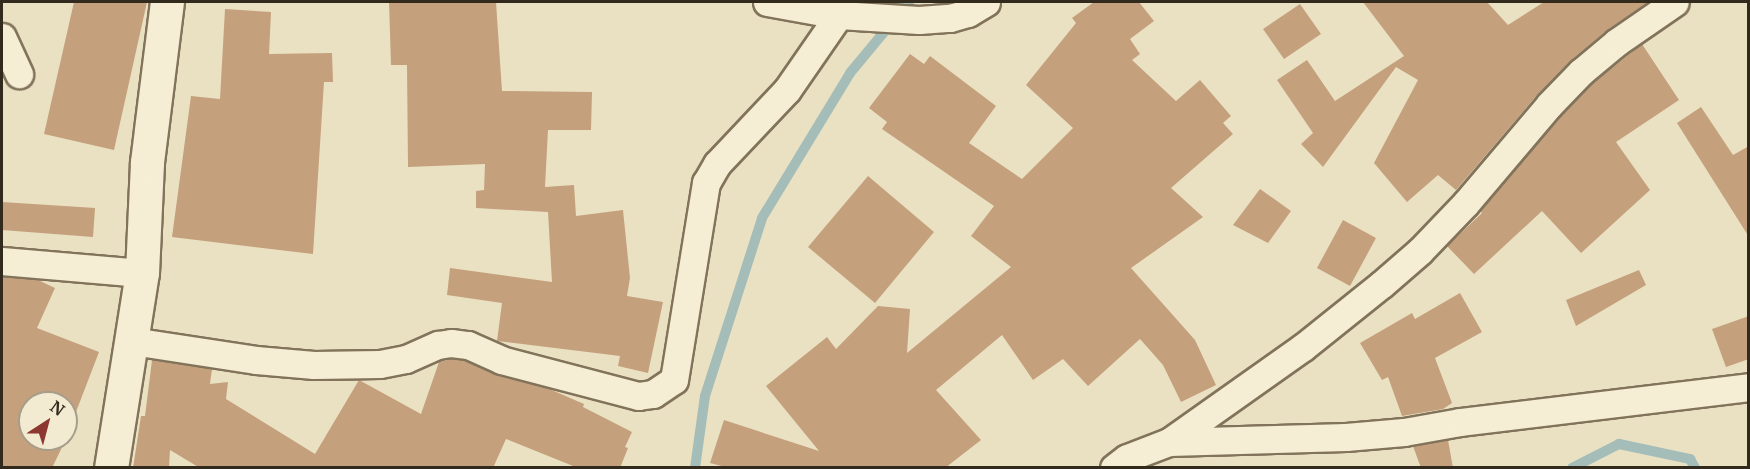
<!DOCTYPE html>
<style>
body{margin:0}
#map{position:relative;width:1750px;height:469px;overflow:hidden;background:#eae1c3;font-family:Merriweather,serif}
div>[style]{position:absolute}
.stream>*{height:10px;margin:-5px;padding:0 5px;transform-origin:5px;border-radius:5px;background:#a5bdb8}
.building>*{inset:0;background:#c5a07c}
.roads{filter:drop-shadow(2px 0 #82735b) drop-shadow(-2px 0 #82735b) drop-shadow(0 2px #82735b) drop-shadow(0 -2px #82735b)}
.street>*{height:27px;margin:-13.5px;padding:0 13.5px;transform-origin:13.5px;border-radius:13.5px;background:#f5eed5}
.secondary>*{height:33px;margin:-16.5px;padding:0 16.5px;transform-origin:16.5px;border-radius:16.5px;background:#f5eed5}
span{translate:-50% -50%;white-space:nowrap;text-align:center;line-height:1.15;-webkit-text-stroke:6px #f2ebd2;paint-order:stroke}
.frame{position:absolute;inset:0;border:3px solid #332a1e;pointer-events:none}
.north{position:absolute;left:18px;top:391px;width:60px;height:60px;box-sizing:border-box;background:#f2ebd2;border:2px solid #a69e8a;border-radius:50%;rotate:36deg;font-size:16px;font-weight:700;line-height:24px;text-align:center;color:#332a1e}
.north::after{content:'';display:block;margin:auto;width:21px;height:27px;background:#8c3730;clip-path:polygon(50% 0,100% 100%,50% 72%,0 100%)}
</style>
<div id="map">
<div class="stream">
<div style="left:695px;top:468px;width:73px;rotate:-82.1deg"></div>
<div style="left:705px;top:396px;width:187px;rotate:-72.2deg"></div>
<div style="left:762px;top:218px;width:170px;rotate:-58.7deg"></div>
<div style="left:850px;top:73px;width:92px;rotate:-50.3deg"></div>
<div style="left:1572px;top:468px;width:53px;rotate:-27.1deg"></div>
<div style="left:1619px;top:444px;width:73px;rotate:11.9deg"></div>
<div style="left:1690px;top:459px;width:10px;rotate:61deg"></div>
</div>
<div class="building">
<div style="clip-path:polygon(74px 2px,147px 2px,114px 150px,44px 134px)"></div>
<div style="clip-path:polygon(389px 2px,496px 2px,502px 91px,592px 92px,591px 130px,548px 130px,545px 187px,574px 185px,576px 216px,623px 210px,630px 278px,627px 296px,663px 302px,648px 373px,618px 366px,620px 356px,497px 341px,502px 303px,447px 295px,450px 268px,552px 282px,548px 212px,476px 208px,476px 191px,484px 190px,485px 164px,408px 167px,407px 65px,391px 65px)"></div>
<div style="clip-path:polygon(1094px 2px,1139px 2px,1154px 21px,1130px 39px,1140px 54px,1132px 60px,1176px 101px,1200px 80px,1231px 116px,1223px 123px,1233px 134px,1171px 188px,1203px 217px,1131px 268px,1195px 340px,1216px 385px,1181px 402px,1163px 365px,1140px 339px,1088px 386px,1063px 359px,1033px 380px,1002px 335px,936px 390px,981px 440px,945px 468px,729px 468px,710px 463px,724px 420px,819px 451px,766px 386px,827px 337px,836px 349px,878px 306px,910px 309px,907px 353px,1011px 267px,971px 236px,994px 206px,882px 129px,887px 122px,869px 108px,910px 54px,924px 64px,930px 56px,996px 106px,969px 143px,1022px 179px,1073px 128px,1026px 85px,1076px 23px,1072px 18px)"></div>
<div style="clip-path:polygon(1363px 2px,1487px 2px,1508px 25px,1544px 2px,1648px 2px,1607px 30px,1570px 61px,1537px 95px,1456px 190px,1438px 175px,1407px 202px,1374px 163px,1418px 80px,1396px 67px,1323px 167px,1301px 144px,1313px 133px,1277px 80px,1307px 60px,1335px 101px,1404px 56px)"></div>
<div style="clip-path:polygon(1300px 4px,1321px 34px,1284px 59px,1263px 29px)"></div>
<div style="clip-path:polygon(225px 9px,271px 12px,269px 54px,332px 53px,333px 82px,324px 82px,313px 254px,172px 237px,191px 96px,220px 99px)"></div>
<div style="clip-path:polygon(1642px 44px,1679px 100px,1616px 142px,1650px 190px,1581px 253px,1542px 211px,1474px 274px,1447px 246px,1482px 213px,1480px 211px,1561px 116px,1592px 84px)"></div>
<div style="clip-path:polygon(1701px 107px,1733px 155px,1749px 146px,1749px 237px,1677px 123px)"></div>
<div style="clip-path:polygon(868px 176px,934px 232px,875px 303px,808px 247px)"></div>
<div style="clip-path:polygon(1260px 189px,1291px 211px,1268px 243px,1233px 225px)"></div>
<div style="clip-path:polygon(2px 202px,95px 208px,93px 237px,2px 230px)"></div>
<div style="clip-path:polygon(1343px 220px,1376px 238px,1350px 286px,1317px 268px)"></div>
<div style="clip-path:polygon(1639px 270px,1646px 285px,1576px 326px,1566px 300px)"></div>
<div style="clip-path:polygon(2px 277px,38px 280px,55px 288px,37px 328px,99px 352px,66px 438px,66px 403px,30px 403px,30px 439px,66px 439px,52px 468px,2px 468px)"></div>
<div style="clip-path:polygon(1460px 293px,1482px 332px,1435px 358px,1452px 403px,1443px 409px,1402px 416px,1388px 377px,1382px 380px,1360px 343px,1412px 313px,1415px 319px)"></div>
<div style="clip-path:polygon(1749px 316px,1749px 359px,1726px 367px,1712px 329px)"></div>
<div style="clip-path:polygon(451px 359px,464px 360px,497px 375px,547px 388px,584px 404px,583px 407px,632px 432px,625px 447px,628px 448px,620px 468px,578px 468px,506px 439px,493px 468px,200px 468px,170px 450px,169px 468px,133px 468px,141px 416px,145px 416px,152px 360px,212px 369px,210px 384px,228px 382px,226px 399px,315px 454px,359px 380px,421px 414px,439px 362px)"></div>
<div style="clip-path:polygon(1448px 440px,1453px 468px,1421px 468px,1413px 446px)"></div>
</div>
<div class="roads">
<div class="street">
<div style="left:767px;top:2px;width:73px;rotate:10.2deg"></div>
<div style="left:839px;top:15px;width:80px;rotate:3.6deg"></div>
<div style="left:919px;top:20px;width:31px;rotate:-4deg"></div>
<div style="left:950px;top:18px;width:19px;rotate:-16deg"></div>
<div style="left:968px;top:13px;width:21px;rotate:-31deg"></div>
<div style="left:2px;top:37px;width:41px;rotate:65.3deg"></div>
<div style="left:2px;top:261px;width:141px;rotate:4.9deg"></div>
<div style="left:132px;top:341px;width:125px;rotate:8.7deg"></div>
<div style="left:256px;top:360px;width:58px;rotate:4.9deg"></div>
<div style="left:314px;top:365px;width:66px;rotate:-0.9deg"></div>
<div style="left:380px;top:364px;width:26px;rotate:-11deg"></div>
<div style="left:406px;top:359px;width:35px;rotate:-24deg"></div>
<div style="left:438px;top:345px;width:13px;rotate:-9deg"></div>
<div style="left:451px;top:343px;width:17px;rotate:7deg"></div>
<div style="left:468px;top:345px;width:36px;rotate:24deg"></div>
<div style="left:501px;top:360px;width:142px;rotate:14.7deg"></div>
<div style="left:638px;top:396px;width:15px;rotate:-8deg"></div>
<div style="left:653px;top:394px;width:25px;rotate:-34deg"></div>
<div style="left:674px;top:380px;width:200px;rotate:-80.8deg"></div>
<div style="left:706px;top:183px;width:22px;rotate:-60deg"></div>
<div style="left:717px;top:164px;width:102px;rotate:-46.6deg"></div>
<div style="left:787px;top:90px;width:91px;rotate:-55.3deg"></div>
<div style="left:1169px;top:442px;width:163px;rotate:-35.3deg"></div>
<div style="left:1302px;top:348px;width:102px;rotate:-38.7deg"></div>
<div style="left:1382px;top:284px;width:50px;rotate:-41deg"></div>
<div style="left:1420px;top:251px;width:66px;rotate:-46.2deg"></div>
<div style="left:1466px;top:203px;width:128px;rotate:-49.7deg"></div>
<div style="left:1549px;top:105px;width:46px;rotate:-45.9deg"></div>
<div style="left:1581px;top:72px;width:47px;rotate:-39.8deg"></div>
<div style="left:1617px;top:42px;width:70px;rotate:-34.6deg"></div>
<div style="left:1114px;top:468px;width:16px;rotate:-38deg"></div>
<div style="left:1127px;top:458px;width:45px;rotate:-20.9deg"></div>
<div style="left:1169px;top:442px;width:177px;rotate:-1.6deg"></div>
<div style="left:1346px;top:437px;width:58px;rotate:-4.9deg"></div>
<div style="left:1404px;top:432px;width:57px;rotate:-10.1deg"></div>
<div style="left:1460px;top:422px;width:290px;rotate:-6.9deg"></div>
</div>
<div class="secondary">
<div style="left:111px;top:468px;width:197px;rotate:-81deg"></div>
<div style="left:142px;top:273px;width:111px;rotate:-87.4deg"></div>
<div style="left:147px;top:162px;width:161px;rotate:-82.9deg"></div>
</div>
</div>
<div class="frame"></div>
<div class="north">N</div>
</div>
